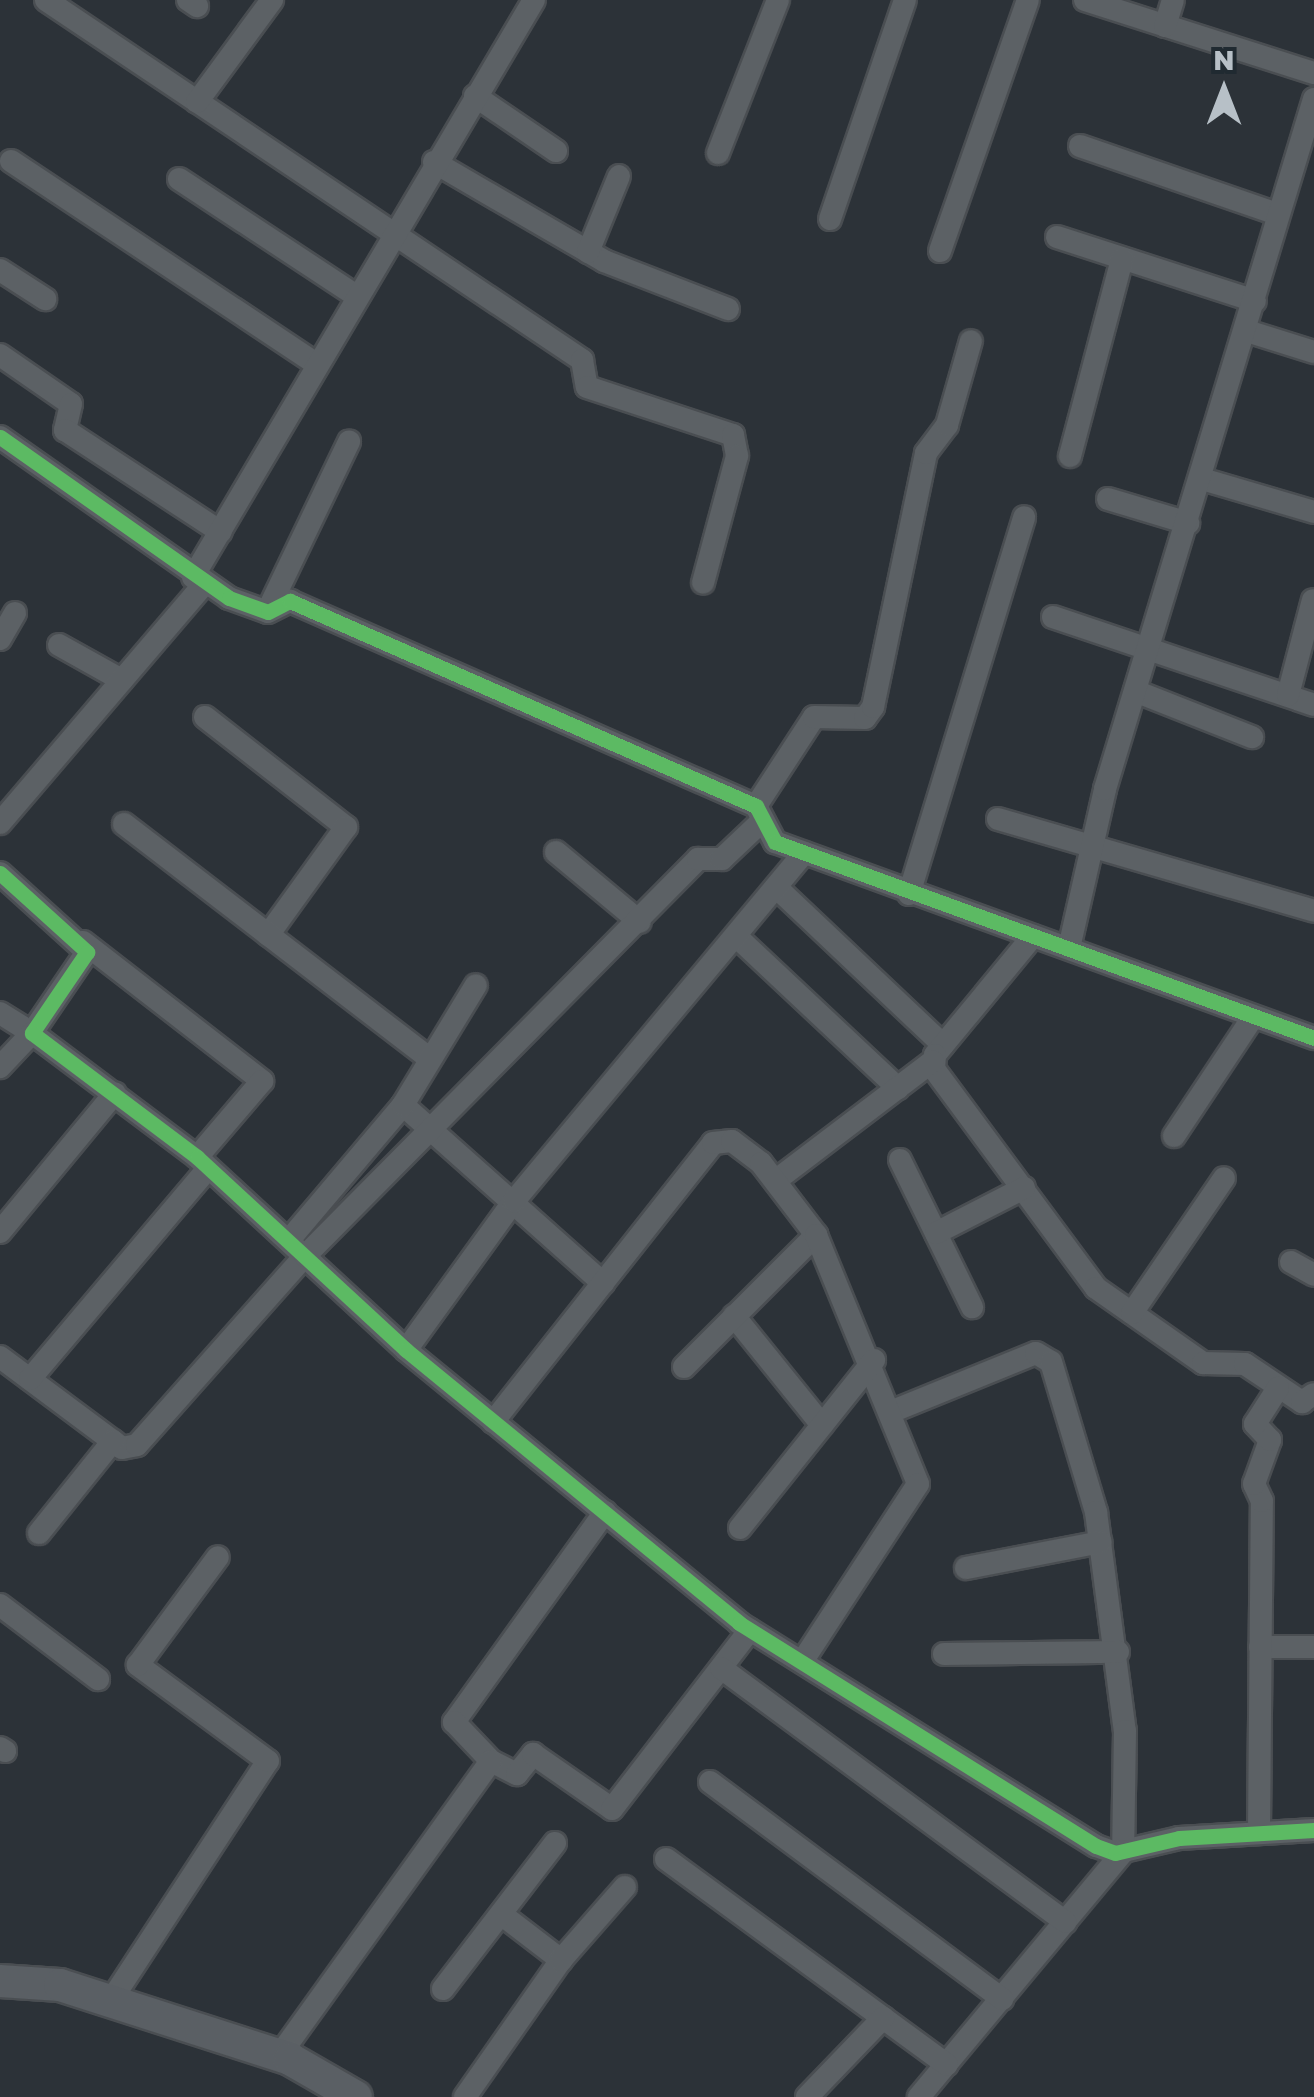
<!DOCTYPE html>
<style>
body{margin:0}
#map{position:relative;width:1314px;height:2097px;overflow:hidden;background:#2c3238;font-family:"Golos Text",sans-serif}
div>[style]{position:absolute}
.roads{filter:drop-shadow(2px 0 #4a4e52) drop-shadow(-2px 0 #4a4e52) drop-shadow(0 2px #4a4e52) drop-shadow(0 -2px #4a4e52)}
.minor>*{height:22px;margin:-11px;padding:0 11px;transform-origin:11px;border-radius:11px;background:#5c6165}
.secondary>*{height:32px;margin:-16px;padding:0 16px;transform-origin:16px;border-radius:16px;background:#5a5f64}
.cycleway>*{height:15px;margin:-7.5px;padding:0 7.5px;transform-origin:7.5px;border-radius:7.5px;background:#5cba63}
span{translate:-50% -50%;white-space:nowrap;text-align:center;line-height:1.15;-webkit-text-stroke:10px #202a31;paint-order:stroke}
.north{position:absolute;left:1174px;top:40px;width:100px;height:100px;-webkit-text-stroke:8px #202a31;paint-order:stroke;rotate:0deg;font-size:28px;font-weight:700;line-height:40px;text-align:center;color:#b7c0c7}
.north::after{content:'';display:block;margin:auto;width:35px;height:45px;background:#b7c0c7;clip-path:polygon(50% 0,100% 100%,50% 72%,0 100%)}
</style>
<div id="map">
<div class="roads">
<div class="minor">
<div style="left:46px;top:0;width:646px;rotate:33.89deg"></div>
<div style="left:582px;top:360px;width:27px;rotate:80deg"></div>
<div style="left:587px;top:387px;width:154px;rotate:18.2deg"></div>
<div style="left:733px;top:435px;width:21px;rotate:79deg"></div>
<div style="left:737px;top:456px;width:131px;rotate:105deg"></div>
<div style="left:188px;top:0;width:11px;rotate:34deg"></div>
<div style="left:1085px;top:0;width:240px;rotate:17.7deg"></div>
<div style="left:1165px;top:26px;width:27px;rotate:-73deg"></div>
<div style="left:475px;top:96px;width:98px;rotate:34.2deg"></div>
<div style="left:197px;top:102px;width:127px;rotate:-53.7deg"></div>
<div style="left:1080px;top:146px;width:209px;rotate:19deg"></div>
<div style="left:718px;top:153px;width:164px;rotate:-68.6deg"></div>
<div style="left:11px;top:161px;width:366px;rotate:33.6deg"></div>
<div style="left:434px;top:162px;width:197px;rotate:30.2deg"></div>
<div style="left:604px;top:261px;width:133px;rotate:21.2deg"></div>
<div style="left:179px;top:179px;width:211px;rotate:33.4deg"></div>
<div style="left:830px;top:219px;width:231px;rotate:-71.1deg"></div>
<div style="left:1057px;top:237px;width:208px;rotate:17.9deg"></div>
<div style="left:940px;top:251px;width:266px;rotate:-70.7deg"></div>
<div style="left:588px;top:252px;width:82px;rotate:-67.8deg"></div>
<div style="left:0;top:270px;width:54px;rotate:32.8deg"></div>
<div style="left:1247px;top:331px;width:70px;rotate:17.4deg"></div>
<div style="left:0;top:355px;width:86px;rotate:34.6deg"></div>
<div style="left:71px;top:404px;width:27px;rotate:103deg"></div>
<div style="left:65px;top:430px;width:186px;rotate:33.2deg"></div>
<div style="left:0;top:437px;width:280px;rotate:35.1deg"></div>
<div style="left:229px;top:598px;width:41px;rotate:19.7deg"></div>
<div style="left:268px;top:612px;width:25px;rotate:-27deg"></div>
<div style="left:290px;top:601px;width:509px;rotate:23.75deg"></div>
<div style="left:756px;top:806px;width:41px;rotate:62.2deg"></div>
<div style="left:775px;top:842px;width:574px;rotate:19.98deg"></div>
<div style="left:1070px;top:456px;width:204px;rotate:-75.2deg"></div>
<div style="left:1202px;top:479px;width:117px;rotate:16.4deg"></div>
<div style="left:1108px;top:499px;width:84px;rotate:16.7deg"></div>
<div style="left:193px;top:577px;width:670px;rotate:-59.42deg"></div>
<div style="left:268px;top:610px;width:187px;rotate:-64.3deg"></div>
<div style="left:1053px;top:617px;width:275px;rotate:18.6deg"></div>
<div style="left:0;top:639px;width:30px;rotate:-60deg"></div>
<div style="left:59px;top:645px;width:72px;rotate:29.1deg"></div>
<div style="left:1135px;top:691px;width:126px;rotate:21.5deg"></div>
<div style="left:1288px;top:695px;width:98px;rotate:-75.3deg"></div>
<div style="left:205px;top:717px;width:179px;rotate:38deg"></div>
<div style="left:346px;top:827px;width:133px;rotate:125.8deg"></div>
<div style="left:756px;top:806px;width:106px;rotate:-56.9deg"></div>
<div style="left:814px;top:717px;width:51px;rotate:1.1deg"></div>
<div style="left:865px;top:718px;width:14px;rotate:-54deg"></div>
<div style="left:873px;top:707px;width:259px;rotate:-78.2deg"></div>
<div style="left:926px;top:453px;width:35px;rotate:-53deg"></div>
<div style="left:947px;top:425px;width:87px;rotate:-74.1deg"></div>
<div style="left:998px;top:819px;width:329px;rotate:16.2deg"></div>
<div style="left:0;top:823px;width:313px;rotate:-49.5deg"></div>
<div style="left:124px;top:824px;width:384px;rotate:37.5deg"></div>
<div style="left:556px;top:852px;width:109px;rotate:39.8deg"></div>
<div style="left:0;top:873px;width:118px;rotate:42.2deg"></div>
<div style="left:87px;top:952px;width:98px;rotate:124.2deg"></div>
<div style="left:32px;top:1033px;width:206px;rotate:36.9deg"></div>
<div style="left:197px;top:1157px;width:284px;rotate:42.7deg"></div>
<div style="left:406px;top:1350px;width:431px;rotate:39.3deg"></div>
<div style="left:739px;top:1623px;width:421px;rotate:32deg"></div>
<div style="left:1096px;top:1846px;width:20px;rotate:20deg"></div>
<div style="left:1115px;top:1853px;width:66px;rotate:-13.2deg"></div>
<div style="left:1179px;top:1838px;width:135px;rotate:-3.4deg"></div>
<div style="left:776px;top:887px;width:230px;rotate:43.4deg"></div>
<div style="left:909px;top:894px;width:394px;rotate:-73deg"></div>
<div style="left:1033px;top:936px;width:154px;rotate:129.5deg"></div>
<div style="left:935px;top:1055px;width:14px;rotate:94deg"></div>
<div style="left:934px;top:1069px;width:272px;rotate:53.5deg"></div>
<div style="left:1096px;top:1288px;width:131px;rotate:35deg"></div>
<div style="left:1203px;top:1363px;width:42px;rotate:1.4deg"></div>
<div style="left:1245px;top:1364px;width:69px;rotate:33.7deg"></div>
<div style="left:1302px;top:1402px;width:14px;rotate:-34deg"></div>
<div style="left:737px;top:937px;width:221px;rotate:43.2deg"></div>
<div style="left:83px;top:942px;width:227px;rotate:37.8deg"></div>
<div style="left:262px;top:1081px;width:100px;rotate:130.5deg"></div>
<div style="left:1069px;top:948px;width:163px;rotate:-77.2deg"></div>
<div style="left:1105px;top:789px;width:721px;rotate:-73.15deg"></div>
<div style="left:0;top:1013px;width:38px;rotate:32deg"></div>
<div style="left:32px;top:1033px;width:47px;rotate:133.3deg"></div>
<div style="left:403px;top:1105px;width:268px;rotate:41.7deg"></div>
<div style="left:1174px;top:1136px;width:143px;rotate:-56.4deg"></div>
<div style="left:900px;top:1160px;width:164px;rotate:63.9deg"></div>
<div style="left:779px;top:1178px;width:193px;rotate:-37.2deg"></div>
<div style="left:0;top:1232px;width:180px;rotate:-50.4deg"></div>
<div style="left:936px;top:1233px;width:99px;rotate:-27.1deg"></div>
<div style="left:289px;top:1240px;width:177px;rotate:-49.8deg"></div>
<div style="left:403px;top:1105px;width:140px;rotate:-58.7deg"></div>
<div style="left:1291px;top:1262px;width:26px;rotate:29deg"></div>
<div style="left:1132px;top:1313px;width:163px;rotate:-55.7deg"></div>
<div style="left:734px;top:1316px;width:140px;rotate:51.1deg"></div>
<div style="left:406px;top:1350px;width:184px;rotate:-54.1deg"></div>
<div style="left:514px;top:1201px;width:453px;rotate:-50.2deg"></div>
<div style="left:0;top:1357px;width:152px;rotate:36.7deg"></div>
<div style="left:122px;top:1448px;width:15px;rotate:-11deg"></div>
<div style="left:137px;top:1445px;width:253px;rotate:-48.4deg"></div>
<div style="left:305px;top:1256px;width:559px;rotate:-45.29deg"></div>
<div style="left:698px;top:859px;width:24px"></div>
<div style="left:722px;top:859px;width:54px;rotate:-43.5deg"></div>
<div style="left:684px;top:1367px;width:187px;rotate:-45deg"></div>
<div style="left:30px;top:1379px;width:272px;rotate:-49.8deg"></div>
<div style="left:893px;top:1411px;width:154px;rotate:-22.1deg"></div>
<div style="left:1036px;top:1353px;width:17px;rotate:31deg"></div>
<div style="left:1051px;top:1362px;width:157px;rotate:73.3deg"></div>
<div style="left:1096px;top:1512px;width:221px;rotate:82.5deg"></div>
<div style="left:1125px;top:1731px;width:121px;rotate:90.9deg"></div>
<div style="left:1123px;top:1852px;width:319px;rotate:129.8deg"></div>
<div style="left:493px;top:1422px;width:355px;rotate:-51.7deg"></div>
<div style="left:713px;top:1143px;width:19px;rotate:-6deg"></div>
<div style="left:732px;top:1141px;width:36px;rotate:37deg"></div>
<div style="left:761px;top:1163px;width:91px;rotate:52.6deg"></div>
<div style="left:816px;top:1235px;width:269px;rotate:67.7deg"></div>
<div style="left:918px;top:1484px;width:212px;rotate:123.1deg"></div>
<div style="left:605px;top:1512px;width:259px;rotate:125.7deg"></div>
<div style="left:454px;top:1722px;width:54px;rotate:46.5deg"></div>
<div style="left:491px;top:1761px;width:29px;rotate:27deg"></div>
<div style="left:517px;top:1774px;width:26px;rotate:-51deg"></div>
<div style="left:533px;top:1754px;width:96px;rotate:34.8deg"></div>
<div style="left:612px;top:1809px;width:226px;rotate:-52.4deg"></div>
<div style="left:740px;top:1528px;width:215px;rotate:-51.4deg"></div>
<div style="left:39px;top:1533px;width:118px;rotate:-51.2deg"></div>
<div style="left:966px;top:1568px;width:137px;rotate:-10.9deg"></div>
<div style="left:0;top:1605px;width:123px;rotate:37.1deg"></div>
<div style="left:1260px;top:1647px;width:54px"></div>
<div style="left:944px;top:1654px;width:174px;rotate:-0.7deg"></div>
<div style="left:721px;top:1668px;width:428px;rotate:36.4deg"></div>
<div style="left:0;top:1748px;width:6px;rotate:31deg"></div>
<div style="left:710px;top:1782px;width:364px;rotate:36.6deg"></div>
<div style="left:1259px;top:1831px;width:330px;rotate:-89.5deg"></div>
<div style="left:1262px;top:1501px;width:19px;rotate:-115deg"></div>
<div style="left:1254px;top:1484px;width:47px;rotate:-70deg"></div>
<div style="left:1270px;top:1440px;width:22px;rotate:-133deg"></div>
<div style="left:1255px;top:1424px;width:43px;rotate:-57.4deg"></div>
<div style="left:666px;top:1859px;width:348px;rotate:36.2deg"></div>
<div style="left:501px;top:1914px;width:76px;rotate:37.5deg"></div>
<div style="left:443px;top:1989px;width:184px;rotate:-52.5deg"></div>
<div style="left:110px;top:2002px;width:288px;rotate:-56.8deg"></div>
<div style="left:268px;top:1761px;width:162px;rotate:-143.6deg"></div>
<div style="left:138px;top:1665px;width:134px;rotate:-53.5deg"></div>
<div style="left:279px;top:2056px;width:363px;rotate:-54.3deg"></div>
<div style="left:465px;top:2097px;width:167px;rotate:-55deg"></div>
<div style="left:561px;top:1960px;width:97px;rotate:-48.8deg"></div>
<div style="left:807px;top:2097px;width:110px;rotate:-46.1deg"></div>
</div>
<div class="secondary">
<div style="left:0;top:1981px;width:60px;rotate:3.8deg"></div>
<div style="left:60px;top:1985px;width:242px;rotate:17.8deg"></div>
<div style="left:290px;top:2059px;width:76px;rotate:29.9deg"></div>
</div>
</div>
<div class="cycleway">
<div style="left:0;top:437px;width:280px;rotate:35.1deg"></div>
<div style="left:229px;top:598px;width:41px;rotate:19.7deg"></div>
<div style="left:268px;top:612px;width:25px;rotate:-27deg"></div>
<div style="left:290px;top:601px;width:509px;rotate:23.75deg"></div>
<div style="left:756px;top:806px;width:41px;rotate:62.2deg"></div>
<div style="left:775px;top:842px;width:574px;rotate:19.98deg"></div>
<div style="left:0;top:873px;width:118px;rotate:42.2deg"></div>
<div style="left:87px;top:952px;width:98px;rotate:124.2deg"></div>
<div style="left:32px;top:1033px;width:206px;rotate:36.9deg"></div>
<div style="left:197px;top:1157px;width:284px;rotate:42.7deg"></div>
<div style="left:406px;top:1350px;width:431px;rotate:39.3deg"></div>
<div style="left:739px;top:1623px;width:421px;rotate:32deg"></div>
<div style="left:1096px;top:1846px;width:20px;rotate:20deg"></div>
<div style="left:1115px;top:1853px;width:66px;rotate:-13.2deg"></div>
<div style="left:1179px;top:1838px;width:135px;rotate:-3.4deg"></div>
</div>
<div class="north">N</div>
</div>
